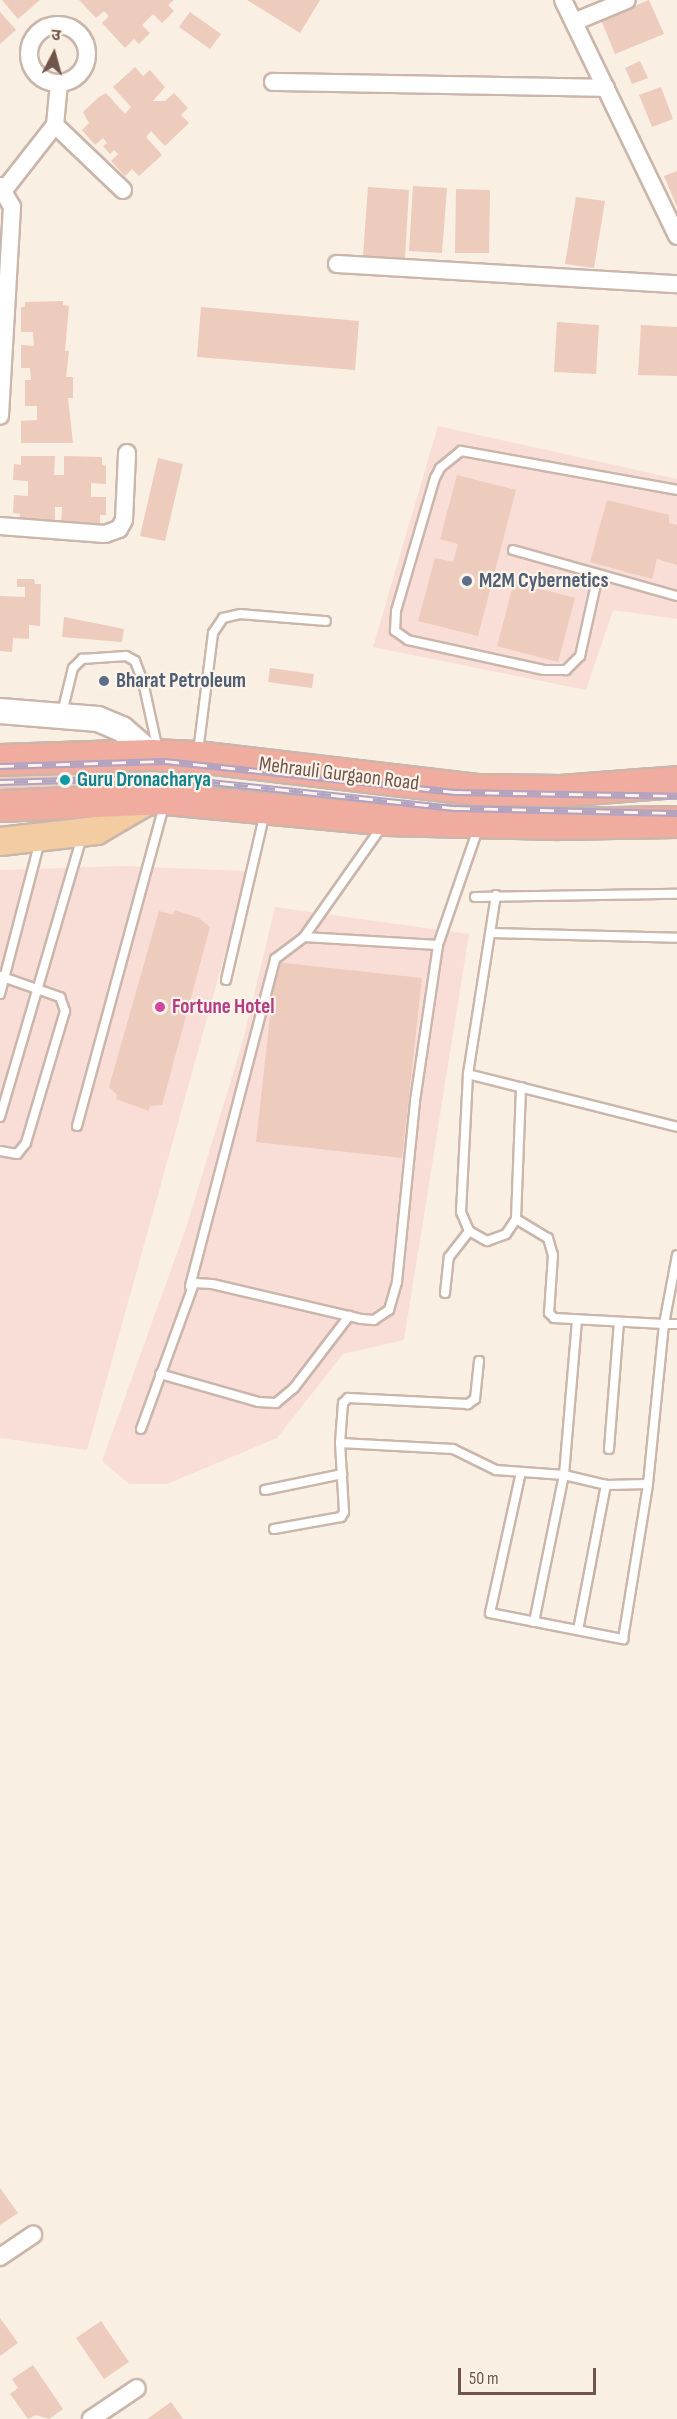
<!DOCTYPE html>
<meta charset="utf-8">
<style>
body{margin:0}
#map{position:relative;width:677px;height:2419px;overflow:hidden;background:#faefe3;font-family:"Sofia Sans Condensed","Noto Sans Devanagari",sans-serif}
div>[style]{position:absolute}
.commercial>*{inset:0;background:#f9ded8}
.building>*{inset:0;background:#edcbbd}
.roads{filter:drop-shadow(2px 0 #cab6ab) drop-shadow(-2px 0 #cab6ab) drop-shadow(0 2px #cab6ab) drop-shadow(0 -2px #cab6ab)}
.lane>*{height:8px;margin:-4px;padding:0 4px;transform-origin:4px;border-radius:4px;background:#fff}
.street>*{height:16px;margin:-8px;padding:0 8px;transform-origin:8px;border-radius:8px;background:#fff}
.street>.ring{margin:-8px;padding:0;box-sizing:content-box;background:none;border:16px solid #fff;border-radius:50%}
.secondary>*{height:24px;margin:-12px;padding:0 12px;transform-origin:12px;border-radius:12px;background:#fff}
.primary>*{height:27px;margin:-13.5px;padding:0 13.5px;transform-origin:13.5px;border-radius:13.5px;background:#f3cca1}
.highway>*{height:30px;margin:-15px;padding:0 15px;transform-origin:15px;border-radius:15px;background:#efac9f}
.rail>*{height:7px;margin-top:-3.5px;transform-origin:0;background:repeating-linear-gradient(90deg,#fdf3e9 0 14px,#b1a3c2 0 28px);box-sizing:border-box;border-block:2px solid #b1a3c2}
.dots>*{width:16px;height:16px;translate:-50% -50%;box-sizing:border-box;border:3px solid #fdf3e9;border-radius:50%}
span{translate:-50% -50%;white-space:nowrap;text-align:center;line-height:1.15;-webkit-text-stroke:4.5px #fdf3e9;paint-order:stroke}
.service-label{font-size:21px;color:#4e5e75;font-weight:700}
.left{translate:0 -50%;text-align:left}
.street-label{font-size:21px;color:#70554c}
.culture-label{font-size:21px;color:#0d838f;font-weight:700}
.hotel-label{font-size:21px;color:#b23c85;font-weight:700}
.north{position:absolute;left:24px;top:24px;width:60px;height:60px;-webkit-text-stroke:4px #fdf3e9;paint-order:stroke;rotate:6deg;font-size:16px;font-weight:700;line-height:24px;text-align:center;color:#70554c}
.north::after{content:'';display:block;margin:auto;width:21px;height:27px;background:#70554c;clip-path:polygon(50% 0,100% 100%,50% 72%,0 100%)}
.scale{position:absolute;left:458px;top:2368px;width:138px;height:27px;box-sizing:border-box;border:3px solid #70554c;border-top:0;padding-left:8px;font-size:18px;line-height:21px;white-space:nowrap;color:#70554c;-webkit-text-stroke:4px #fdf3e9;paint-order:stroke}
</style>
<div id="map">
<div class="commercial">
<div style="clip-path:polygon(438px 426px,677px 479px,677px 619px,613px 610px,586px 690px,373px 647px)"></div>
<div style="clip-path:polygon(122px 866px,248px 871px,87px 1450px,0 1438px,0 870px)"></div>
<div style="clip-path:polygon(275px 907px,469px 934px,404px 1340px,343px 1354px,277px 1438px,167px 1484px,129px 1484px,102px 1461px,186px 1228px,244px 1037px)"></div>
</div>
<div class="building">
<div style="clip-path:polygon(2px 0,40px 0,18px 19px)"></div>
<div style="clip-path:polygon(79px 0,174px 0,168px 5px,174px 11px,162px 23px,153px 14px,142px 25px,150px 33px,139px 44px,134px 39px,125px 48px,102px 23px,109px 16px,104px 11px,96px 18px)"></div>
<div style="clip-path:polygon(247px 0,320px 0,300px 33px)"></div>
<div style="clip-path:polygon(649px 0,664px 34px,615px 54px,601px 20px)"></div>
<div style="clip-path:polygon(0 12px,16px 30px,0 44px)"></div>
<div style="clip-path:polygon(190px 12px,221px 34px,210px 49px,179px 27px)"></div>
<div style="clip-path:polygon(640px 61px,648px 78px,632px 84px,625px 68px)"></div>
<div style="clip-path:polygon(135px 67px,143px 76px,150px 70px,165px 87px,153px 101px,165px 101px,174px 93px,188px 108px,181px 115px,189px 123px,165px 146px,151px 131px,146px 137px,162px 155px,139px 176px,132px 169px,125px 176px,111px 161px,118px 154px,114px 150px,110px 154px,103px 146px,107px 143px,103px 138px,95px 145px,82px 130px,89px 123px,83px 112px,99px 97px,106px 93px,125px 114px,131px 107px,113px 87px)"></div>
<div style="clip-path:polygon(661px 87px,673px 119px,652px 127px,639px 95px)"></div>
<div style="clip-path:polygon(677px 171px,677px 207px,664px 176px)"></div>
<div style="clip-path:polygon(413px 186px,447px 188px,442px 253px,409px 251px)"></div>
<div style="clip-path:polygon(368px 187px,409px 190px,405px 258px,363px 256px)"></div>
<div style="clip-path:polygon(456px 189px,490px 190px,489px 253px,455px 253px)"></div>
<div style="clip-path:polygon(576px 197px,605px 201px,594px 268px,565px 264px)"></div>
<div style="clip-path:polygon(63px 301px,63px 305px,69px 306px,65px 351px,69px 351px,66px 377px,73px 377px,73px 398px,68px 398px,73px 443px,21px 443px,21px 421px,37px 420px,37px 406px,25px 406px,25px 380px,31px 380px,30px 368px,21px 368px,21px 345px,34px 346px,33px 332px,21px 332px,21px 307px,25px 307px,25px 302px)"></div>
<div style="clip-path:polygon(201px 307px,359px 321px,355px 370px,197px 357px)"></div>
<div style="clip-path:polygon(557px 322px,599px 325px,596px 374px,554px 372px)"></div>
<div style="clip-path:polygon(641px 325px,677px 327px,677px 376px,638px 375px)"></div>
<div style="clip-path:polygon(21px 456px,55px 456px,54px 475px,64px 475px,64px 456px,102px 457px,102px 465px,106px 466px,106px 484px,91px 483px,91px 497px,106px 497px,106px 515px,100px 515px,100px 524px,61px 524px,62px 507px,55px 507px,55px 524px,20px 523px,20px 514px,13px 513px,14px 495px,28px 496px,28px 481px,13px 480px,14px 464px,21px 465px)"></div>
<div style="clip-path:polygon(158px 458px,183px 464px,165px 541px,140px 536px)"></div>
<div style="clip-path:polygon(457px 475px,516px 490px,478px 636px,418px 621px,435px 558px,453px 562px,458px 544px,440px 539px)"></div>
<div style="clip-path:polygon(607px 500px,669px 515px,669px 523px,677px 525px,677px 565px,657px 559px,652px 579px,590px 562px)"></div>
<div style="clip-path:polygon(17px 579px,34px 579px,35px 584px,41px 584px,40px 626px,29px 625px,29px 639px,13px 638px,12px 652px,0 651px,0 596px,25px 597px,25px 587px,17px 587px)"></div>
<div style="clip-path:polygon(514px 582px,575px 598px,558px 662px,497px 646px)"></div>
<div style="clip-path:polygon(64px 617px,124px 629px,122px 642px,62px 637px)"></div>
<div style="clip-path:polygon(270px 668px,314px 674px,312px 688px,268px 682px)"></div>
<div style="clip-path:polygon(131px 755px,131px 803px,0 805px,0 757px)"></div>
<div style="clip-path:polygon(175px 910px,199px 918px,210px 927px,162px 1105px,150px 1106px,149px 1111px,116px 1099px,117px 1095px,109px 1087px,159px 911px,173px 915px)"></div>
<div style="clip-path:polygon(276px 962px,422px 978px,402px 1158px,256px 1142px)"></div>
<div style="clip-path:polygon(0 2188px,18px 2213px,0 2225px)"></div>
<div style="clip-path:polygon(0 2318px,18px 2343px,0 2356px)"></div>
<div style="clip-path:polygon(101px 2321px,129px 2362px,104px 2379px,76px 2338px)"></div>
<div style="clip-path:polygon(33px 2365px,63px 2409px,49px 2419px,36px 2415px,28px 2419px,10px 2394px,18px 2388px,12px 2379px)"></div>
<div style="clip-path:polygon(171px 2402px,183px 2419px,147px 2419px)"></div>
</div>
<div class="roads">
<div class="lane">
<div style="left:513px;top:550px;width:170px;rotate:15.7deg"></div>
<div style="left:598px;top:575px;width:83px;rotate:102.5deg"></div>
<div style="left:580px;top:656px;width:20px;rotate:135deg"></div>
<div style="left:566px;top:670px;width:22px;rotate:180deg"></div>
<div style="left:544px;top:670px;width:139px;rotate:-167.6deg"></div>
<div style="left:408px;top:640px;width:16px;rotate:-145deg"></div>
<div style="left:395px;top:631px;width:20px;rotate:-87deg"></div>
<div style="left:396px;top:611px;width:139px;rotate:-73.7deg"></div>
<div style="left:435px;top:478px;width:11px;rotate:-63deg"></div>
<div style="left:440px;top:468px;width:27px;rotate:-39deg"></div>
<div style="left:461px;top:451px;width:219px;rotate:10.2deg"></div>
<div style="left:62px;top:713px;width:46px;rotate:-76.3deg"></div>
<div style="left:73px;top:668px;width:13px;rotate:-45deg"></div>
<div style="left:82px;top:659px;width:44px;rotate:-3.9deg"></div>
<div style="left:126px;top:656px;width:10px;rotate:29deg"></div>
<div style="left:135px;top:661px;width:22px;rotate:69deg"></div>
<div style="left:143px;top:682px;width:70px;rotate:77.6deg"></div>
<div style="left:198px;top:752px;width:120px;rotate:-82.8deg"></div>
<div style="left:213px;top:633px;width:18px;rotate:-56deg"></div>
<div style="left:223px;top:618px;width:17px;rotate:-13deg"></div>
<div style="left:240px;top:614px;width:86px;rotate:4.7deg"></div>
<div style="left:496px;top:895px;width:181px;rotate:98.9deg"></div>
<div style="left:468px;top:1074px;width:138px;rotate:92.9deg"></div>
<div style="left:461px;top:1212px;width:21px;rotate:67deg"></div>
<div style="left:469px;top:1231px;width:21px;rotate:29deg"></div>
<div style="left:487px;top:1241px;width:20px;rotate:-20deg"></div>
<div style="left:506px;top:1234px;width:18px;rotate:-56deg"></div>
<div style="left:516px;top:1219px;width:132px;rotate:-87.8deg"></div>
<div style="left:475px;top:897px;width:202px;rotate:-0.9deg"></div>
<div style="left:491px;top:933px;width:186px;rotate:1.5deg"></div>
<div style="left:304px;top:937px;width:134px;rotate:3.4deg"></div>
<div style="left:0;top:976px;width:64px;rotate:19.3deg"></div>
<div style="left:60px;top:997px;width:15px;rotate:70deg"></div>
<div style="left:65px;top:1011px;width:138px;rotate:106.5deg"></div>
<div style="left:26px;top:1143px;width:14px;rotate:129deg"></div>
<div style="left:17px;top:1154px;width:17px;rotate:-170deg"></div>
<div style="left:226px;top:980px;width:171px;rotate:-76.9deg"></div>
<div style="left:0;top:994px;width:159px;rotate:-75.4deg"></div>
<div style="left:468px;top:1074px;width:216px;rotate:14.2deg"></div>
<div style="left:0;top:1117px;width:293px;rotate:-73.7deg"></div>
<div style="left:77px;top:1126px;width:333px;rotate:-74.8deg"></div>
<div style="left:516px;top:1219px;width:37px;rotate:31deg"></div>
<div style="left:548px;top:1238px;width:18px;rotate:74deg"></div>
<div style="left:553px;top:1255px;width:58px;rotate:93.9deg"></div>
<div style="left:549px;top:1313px;width:7px;rotate:45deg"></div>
<div style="left:554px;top:1318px;width:110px;rotate:3.1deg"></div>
<div style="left:664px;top:1324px;width:70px;rotate:-79.3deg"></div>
<div style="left:190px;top:1286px;width:338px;rotate:-75.4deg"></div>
<div style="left:275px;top:959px;width:36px;rotate:-37deg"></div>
<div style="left:304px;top:937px;width:137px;rotate:-54.8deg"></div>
<div style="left:445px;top:1293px;width:36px;rotate:-84deg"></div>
<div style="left:449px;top:1257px;width:33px;rotate:-52deg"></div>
<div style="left:479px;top:1361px;width:38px;rotate:96deg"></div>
<div style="left:475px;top:1399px;width:9px;rotate:144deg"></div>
<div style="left:468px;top:1404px;width:120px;rotate:-177.1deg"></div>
<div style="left:348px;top:1398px;width:7px;rotate:135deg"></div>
<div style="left:343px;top:1403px;width:40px;rotate:94.3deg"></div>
<div style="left:340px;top:1443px;width:113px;rotate:3deg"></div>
<div style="left:453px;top:1449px;width:48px;rotate:26deg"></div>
<div style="left:496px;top:1470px;width:68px;rotate:4.2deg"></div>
<div style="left:564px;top:1475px;width:43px;rotate:13.4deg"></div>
<div style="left:606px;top:1485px;width:42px;rotate:-1.4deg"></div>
<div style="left:160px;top:1374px;width:102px;rotate:15.9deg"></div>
<div style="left:258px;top:1402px;width:18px;rotate:3deg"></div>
<div style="left:276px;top:1403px;width:23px;rotate:-40deg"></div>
<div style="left:294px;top:1388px;width:91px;rotate:-52.6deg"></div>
<div style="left:141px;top:1429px;width:155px;rotate:-70deg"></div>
<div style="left:194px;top:1283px;width:18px;rotate:3deg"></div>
<div style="left:212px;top:1284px;width:153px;rotate:13.2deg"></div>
<div style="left:361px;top:1319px;width:13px;rotate:4deg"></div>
<div style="left:374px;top:1320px;width:18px;rotate:-34deg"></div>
<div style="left:389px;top:1310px;width:29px;rotate:-74deg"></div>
<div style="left:397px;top:1282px;width:182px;rotate:-84.3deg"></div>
<div style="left:415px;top:1101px;width:158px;rotate:-81.6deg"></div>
<div style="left:438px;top:945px;width:123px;rotate:-71deg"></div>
<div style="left:609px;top:1449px;width:126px;rotate:-85.5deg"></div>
<div style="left:521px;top:1472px;width:144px;rotate:102.4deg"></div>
<div style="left:490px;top:1613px;width:136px;rotate:11.1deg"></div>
<div style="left:623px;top:1639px;width:157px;rotate:-80.8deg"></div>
<div style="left:648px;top:1484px;width:161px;rotate:-84.3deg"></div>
<div style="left:664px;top:1324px;width:13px"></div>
<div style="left:265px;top:1490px;width:79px;rotate:-11.7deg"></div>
<div style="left:274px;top:1529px;width:68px;rotate:-10.2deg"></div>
<div style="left:341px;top:1517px;width:6px;rotate:-59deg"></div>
<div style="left:344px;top:1512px;width:69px;rotate:-93.3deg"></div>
<div style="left:534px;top:1622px;width:150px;rotate:-78.5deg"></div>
<div style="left:564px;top:1475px;width:156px;rotate:-85.2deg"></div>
<div style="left:578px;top:1630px;width:148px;rotate:-79.1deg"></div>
</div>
<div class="street">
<div style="left:563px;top:0;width:262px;rotate:64.2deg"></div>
<div style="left:574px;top:22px;width:57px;rotate:-22.5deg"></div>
<div class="ring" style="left:29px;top:25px;width:42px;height:42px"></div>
<div style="left:273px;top:82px;width:333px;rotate:1deg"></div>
<div style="left:55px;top:125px;width:94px;rotate:43.7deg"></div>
<div style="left:0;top:186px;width:24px;rotate:60deg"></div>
<div style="left:12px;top:207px;width:209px;rotate:93.3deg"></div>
<div style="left:4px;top:190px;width:83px;rotate:-51.9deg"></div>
<div style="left:55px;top:125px;width:42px;rotate:-84.6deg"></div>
<div style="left:337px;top:264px;width:341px;rotate:3.4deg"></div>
<div style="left:0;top:526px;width:105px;rotate:4.4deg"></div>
<div style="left:105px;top:534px;width:15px;rotate:-20deg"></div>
<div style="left:119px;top:529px;width:10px;rotate:-61deg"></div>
<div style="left:124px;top:520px;width:67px;rotate:-87.4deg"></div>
<div style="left:0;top:2257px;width:40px;rotate:-34deg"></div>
<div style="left:91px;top:2419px;width:55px;rotate:-34deg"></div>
</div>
<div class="secondary">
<div style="left:0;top:711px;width:98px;rotate:4.7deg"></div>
<div style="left:98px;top:719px;width:26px;rotate:23deg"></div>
<div style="left:122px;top:729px;width:40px;rotate:41deg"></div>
</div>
<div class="primary">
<div style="left:0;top:841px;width:97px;rotate:-6.5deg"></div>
<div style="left:96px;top:830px;width:61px;rotate:-30.3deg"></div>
</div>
<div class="highway">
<div style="left:0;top:760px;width:152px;rotate:-1.9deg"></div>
<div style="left:152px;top:755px;width:45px;rotate:2.5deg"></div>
<div style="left:197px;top:757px;width:284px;rotate:6.7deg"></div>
<div style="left:479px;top:790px;width:82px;rotate:0.7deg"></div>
<div style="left:561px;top:791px;width:116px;rotate:-4.4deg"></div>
<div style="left:0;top:806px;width:166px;rotate:-2.4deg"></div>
<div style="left:166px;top:799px;width:222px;rotate:5.4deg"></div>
<div style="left:387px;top:820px;width:169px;rotate:1.4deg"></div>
<div style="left:556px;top:824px;width:121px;rotate:-0.9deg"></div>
</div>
</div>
<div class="rail">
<div style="left:0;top:766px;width:165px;rotate:-1.7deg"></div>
<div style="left:165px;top:761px;width:294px;rotate:6.1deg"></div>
<div style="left:457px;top:792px;width:220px;rotate:1deg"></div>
<div style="left:0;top:782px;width:164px;rotate:-1.7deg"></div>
<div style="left:164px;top:777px;width:294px;rotate:6.1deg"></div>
<div style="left:456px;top:808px;width:221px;rotate:1.3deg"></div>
</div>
<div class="dots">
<div style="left:467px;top:581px;background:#5c6f8a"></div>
<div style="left:104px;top:681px;background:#5c6f8a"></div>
<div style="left:65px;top:780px;background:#0f9aa8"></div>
<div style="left:160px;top:1007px;background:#d1479c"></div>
</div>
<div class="service-label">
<span class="left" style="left:479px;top:581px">M2M Cybernetics</span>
<span class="left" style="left:116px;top:681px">Bharat Petroleum</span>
</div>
<div class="street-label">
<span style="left:339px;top:774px;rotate:7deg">Mehrauli Gurgaon Road</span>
</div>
<div class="culture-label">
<span class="left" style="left:77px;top:780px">Guru Dronacharya</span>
</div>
<div class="hotel-label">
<span class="left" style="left:172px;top:1007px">Fortune Hotel</span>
</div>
<div class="north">उ</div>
<div class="scale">50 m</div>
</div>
